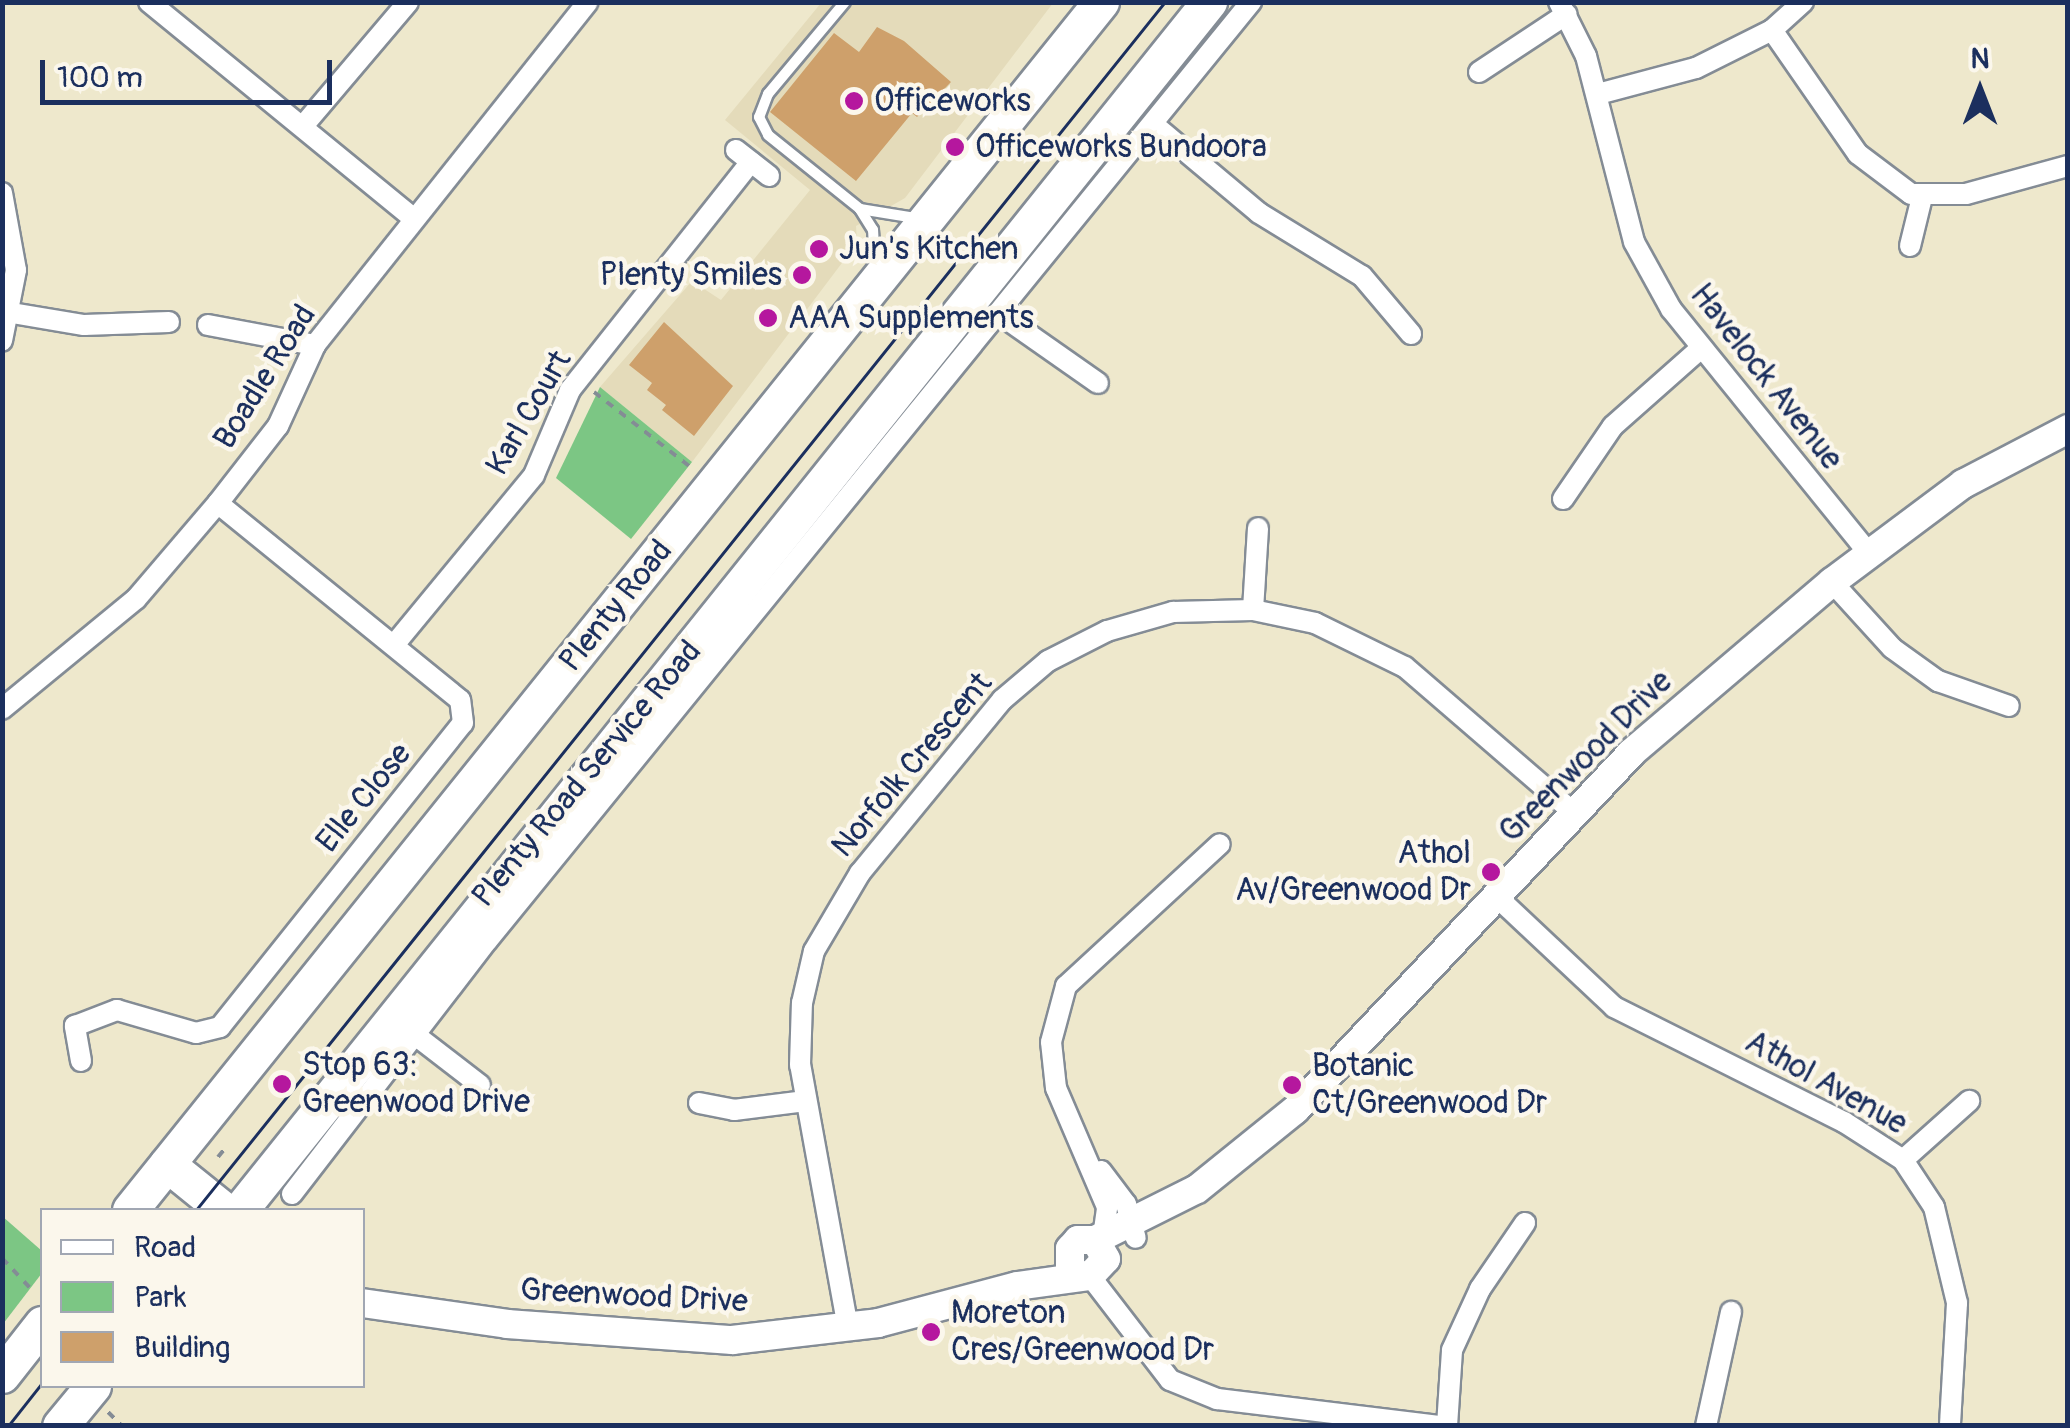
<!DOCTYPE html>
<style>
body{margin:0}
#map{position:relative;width:2070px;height:1428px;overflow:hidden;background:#eee8cc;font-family:Pangolin,sans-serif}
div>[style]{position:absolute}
.built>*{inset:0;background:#e4dbba}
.green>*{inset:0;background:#7cc684}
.building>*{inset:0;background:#cea06b}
.path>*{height:4px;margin-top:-2px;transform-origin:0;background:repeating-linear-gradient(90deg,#848c95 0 8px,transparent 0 16px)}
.roads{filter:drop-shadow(2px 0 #848c95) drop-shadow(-2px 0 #848c95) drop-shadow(0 2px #848c95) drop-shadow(0 -2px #848c95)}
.lane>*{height:10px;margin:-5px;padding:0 5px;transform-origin:5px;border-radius:5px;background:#fff}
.street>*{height:20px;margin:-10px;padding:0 10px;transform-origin:10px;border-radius:10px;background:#fff}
.secondary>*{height:28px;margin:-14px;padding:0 14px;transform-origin:14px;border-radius:14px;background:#fff}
.highway>*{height:35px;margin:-17.5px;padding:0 17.5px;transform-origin:17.5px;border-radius:17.5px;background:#fff}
.tram>*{height:2.5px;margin:-1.25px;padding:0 1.25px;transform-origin:1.25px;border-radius:1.25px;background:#1b2f5e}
.dots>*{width:28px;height:28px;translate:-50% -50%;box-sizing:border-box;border:5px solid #fbf7ec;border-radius:50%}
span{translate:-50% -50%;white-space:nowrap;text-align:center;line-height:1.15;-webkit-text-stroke:9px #fbf7ec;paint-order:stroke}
.poi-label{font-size:32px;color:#1b2f5e}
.left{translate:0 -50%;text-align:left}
.right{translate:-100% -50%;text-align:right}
.street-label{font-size:32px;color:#1b2f5e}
.frame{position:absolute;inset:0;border:5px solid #1b2f5e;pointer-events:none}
.legend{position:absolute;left:40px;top:1208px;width:325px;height:180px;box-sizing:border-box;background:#fbf7ec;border:2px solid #a1a7b3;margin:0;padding:12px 18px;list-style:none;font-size:30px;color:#1b2f5e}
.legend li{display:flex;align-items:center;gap:20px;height:50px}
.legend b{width:50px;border:2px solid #a1a7b3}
.north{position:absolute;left:1930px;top:40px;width:100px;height:100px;-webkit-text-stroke:8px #fbf7ec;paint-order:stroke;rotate:0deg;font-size:28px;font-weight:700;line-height:40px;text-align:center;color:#1b2f5e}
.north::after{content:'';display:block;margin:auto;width:35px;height:45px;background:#1b2f5e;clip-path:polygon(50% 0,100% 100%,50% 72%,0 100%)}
.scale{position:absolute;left:40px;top:60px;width:292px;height:45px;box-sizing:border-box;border:5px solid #1b2f5e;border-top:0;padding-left:12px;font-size:30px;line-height:35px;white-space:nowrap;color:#1b2f5e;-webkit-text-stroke:8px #fbf7ec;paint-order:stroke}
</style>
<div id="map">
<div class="built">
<div style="clip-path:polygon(821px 3px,1053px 3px,905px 198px,856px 226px,857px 243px,692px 462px,600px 387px,692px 281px,721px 300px,810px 190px,725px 120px)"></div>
</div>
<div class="green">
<div style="clip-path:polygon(600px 387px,692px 462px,631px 539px,556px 478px)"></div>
<div style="clip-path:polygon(2px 1216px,42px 1251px,42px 1273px,3px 1324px)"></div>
</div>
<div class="building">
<div style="clip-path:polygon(877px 27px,904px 41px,951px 82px,917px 117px,912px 113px,856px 181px,770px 112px,834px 33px,859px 52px)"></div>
<div style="clip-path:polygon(664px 322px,733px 386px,694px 436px,662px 410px,666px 405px,647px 390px,652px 383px,629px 365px)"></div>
</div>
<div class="path">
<div style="left:594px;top:392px;width:125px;rotate:37.9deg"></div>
<div style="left:218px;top:1157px;width:13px;rotate:-51deg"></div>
<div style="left:2px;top:1258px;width:44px;rotate:46.8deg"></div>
<div style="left:108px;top:1412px;width:20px;rotate:45deg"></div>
</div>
<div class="roads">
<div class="lane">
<div style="left:845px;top:2px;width:120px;rotate:129.9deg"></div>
<div style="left:768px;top:94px;width:25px;rotate:111deg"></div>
<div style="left:759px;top:117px;width:20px;rotate:63deg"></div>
<div style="left:768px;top:135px;width:118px;rotate:38.8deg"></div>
<div style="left:875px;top:267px;width:37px;rotate:-93deg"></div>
<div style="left:873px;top:230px;width:25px;rotate:-122deg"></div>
<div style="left:860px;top:209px;width:56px;rotate:9.3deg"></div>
</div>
<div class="street">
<div style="left:149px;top:2px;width:340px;rotate:39.3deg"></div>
<div style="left:1559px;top:2px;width:60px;rotate:63.4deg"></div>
<div style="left:1586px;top:56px;width:192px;rotate:75.5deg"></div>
<div style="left:1634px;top:242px;width:77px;rotate:61.1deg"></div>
<div style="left:1671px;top:309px;width:313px;rotate:51deg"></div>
<div style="left:1772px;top:30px;width:151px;rotate:55.3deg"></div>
<div style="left:1858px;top:154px;width:66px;rotate:37deg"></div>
<div style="left:1911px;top:194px;width:55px"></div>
<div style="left:1966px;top:194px;width:106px;rotate:-15.4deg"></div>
<div style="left:1479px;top:72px;width:105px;rotate:-33.4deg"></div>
<div style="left:1598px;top:94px;width:101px;rotate:-14.9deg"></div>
<div style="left:1696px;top:68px;width:85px;rotate:-26.6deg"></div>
<div style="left:1772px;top:30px;width:42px;rotate:-42.1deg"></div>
<div style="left:1153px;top:124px;width:138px;rotate:40deg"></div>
<div style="left:1259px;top:213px;width:121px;rotate:31.5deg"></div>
<div style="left:1362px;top:276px;width:76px;rotate:49.8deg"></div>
<div style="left:303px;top:126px;width:162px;rotate:-49.7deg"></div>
<div style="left:736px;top:150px;width:42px;rotate:38.2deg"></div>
<div style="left:2px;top:193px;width:78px;rotate:79.7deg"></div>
<div style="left:16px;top:270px;width:72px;rotate:101.2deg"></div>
<div style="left:1910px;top:246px;width:50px;rotate:-76.2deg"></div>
<div style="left:12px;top:313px;width:73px;rotate:9.5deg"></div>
<div style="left:84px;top:325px;width:85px;rotate:-2deg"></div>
<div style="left:998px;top:313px;width:122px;rotate:35deg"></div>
<div style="left:208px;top:325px;width:109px;rotate:10.6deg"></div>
<div style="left:1563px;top:499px;width:88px;rotate:-55.6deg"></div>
<div style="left:1613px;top:426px;width:115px;rotate:-41.5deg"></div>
<div style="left:1832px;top:582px;width:89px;rotate:47.7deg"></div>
<div style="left:1892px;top:648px;width:57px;rotate:35.7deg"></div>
<div style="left:1938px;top:681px;width:75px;rotate:19.4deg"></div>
<div style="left:1253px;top:610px;width:82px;rotate:-86.5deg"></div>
<div style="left:394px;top:645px;width:220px;rotate:-50.5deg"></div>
<div style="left:534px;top:475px;width:92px;rotate:-67deg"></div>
<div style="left:570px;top:390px;width:291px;rotate:-51.6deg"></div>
<div style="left:2px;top:709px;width:173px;rotate:-39.4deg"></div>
<div style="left:136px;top:599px;width:126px;rotate:-49.5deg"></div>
<div style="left:218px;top:503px;width:98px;rotate:-52.1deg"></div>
<div style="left:278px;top:426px;width:89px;rotate:-65.4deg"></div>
<div style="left:315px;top:345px;width:438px;rotate:-51.5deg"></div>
<div style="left:1497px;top:897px;width:161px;rotate:43.2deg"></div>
<div style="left:1614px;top:1007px;width:257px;rotate:26.6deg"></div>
<div style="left:1844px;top:1122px;width:70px;rotate:32.8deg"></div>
<div style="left:1903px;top:1160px;width:56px;rotate:56.6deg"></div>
<div style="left:1934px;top:1207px;width:99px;rotate:76.5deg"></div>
<div style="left:1957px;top:1303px;width:123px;rotate:93.3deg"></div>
<div style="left:419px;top:1038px;width:77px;rotate:37.6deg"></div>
<div style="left:81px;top:1061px;width:36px;rotate:-100deg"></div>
<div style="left:75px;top:1026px;width:45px;rotate:-20.9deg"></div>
<div style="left:117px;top:1010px;width:82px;rotate:16.2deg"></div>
<div style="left:196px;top:1033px;width:25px;rotate:-14deg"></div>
<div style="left:220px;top:1027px;width:389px;rotate:-51.4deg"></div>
<div style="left:463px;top:723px;width:23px;rotate:-97deg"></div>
<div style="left:460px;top:700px;width:312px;rotate:-140.9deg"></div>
<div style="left:699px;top:1103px;width:36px;rotate:11deg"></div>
<div style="left:734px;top:1110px;width:72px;rotate:-7.2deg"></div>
<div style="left:1903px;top:1160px;width:89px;rotate:-41.8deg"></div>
<div style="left:1101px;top:1171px;width:41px;rotate:52.9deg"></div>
<div style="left:1126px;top:1204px;width:35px;rotate:74deg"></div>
<div style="left:292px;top:1194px;width:319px;rotate:-52.4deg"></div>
<div style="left:487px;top:941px;width:1211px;rotate:-50.87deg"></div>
<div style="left:1103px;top:1237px;width:30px;rotate:-82deg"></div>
<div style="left:1107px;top:1207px;width:129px;rotate:-113.2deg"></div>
<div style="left:1056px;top:1088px;width:46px;rotate:-96.2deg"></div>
<div style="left:1051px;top:1042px;width:58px;rotate:-75deg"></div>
<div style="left:1066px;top:986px;width:209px;rotate:-42.7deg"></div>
<div style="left:1090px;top:1276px;width:131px;rotate:52.4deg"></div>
<div style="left:1170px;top:1380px;width:51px;rotate:22deg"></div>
<div style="left:1217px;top:1399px;width:226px;rotate:6.9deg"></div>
<div style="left:848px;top:1328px;width:267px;rotate:-100.3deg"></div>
<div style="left:800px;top:1065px;width:62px;rotate:-88.2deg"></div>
<div style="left:802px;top:1003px;width:53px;rotate:-77deg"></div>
<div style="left:814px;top:951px;width:91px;rotate:-59.5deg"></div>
<div style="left:860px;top:873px;width:224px;rotate:-50.6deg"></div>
<div style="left:1002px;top:700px;width:60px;rotate:-40.3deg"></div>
<div style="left:1048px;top:661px;width:66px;rotate:-27deg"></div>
<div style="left:1107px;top:631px;width:69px;rotate:-16.1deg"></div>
<div style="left:1173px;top:612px;width:80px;rotate:-1.4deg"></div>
<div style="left:1253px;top:610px;width:63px;rotate:11.8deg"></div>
<div style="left:1315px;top:623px;width:100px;rotate:26.1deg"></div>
<div style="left:1405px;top:667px;width:223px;rotate:40.8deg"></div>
<div style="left:1447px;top:1426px;width:76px;rotate:-86.2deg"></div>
<div style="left:1452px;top:1350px;width:67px;rotate:-65.3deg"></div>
<div style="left:1480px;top:1289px;width:80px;rotate:-55.7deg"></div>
<div style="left:1706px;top:1426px;width:117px;rotate:-77.6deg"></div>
</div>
<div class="secondary">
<div style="left:1095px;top:1240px;width:114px;rotate:-26.6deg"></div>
<div style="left:1197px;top:1189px;width:126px;rotate:-38.9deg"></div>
<div style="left:1295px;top:1110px;width:490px;rotate:-46.7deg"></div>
<div style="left:1631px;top:753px;width:264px;rotate:-40.4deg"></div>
<div style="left:1832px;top:582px;width:164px;rotate:-36.8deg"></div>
<div style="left:1963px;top:484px;width:119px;rotate:-27.6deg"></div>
<div style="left:362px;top:1303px;width:147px;rotate:8.2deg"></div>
<div style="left:507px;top:1324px;width:226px;rotate:4.1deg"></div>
<div style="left:732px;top:1340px;width:147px;rotate:-6.6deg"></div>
<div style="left:878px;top:1323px;width:144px;rotate:-14.9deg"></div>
<div style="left:1017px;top:1286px;width:74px;rotate:-7.8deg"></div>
<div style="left:1090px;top:1276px;width:23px;rotate:-47deg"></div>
<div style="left:1106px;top:1259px;width:22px;rotate:-120deg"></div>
<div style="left:1095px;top:1240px;width:17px;rotate:180deg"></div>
<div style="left:1078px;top:1240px;width:12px;rotate:132deg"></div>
<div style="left:1070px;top:1249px;width:18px;rotate:90deg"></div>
<div style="left:1070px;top:1267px;width:12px;rotate:42deg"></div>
</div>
<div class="highway">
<div style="left:167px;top:1164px;width:73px;rotate:38.9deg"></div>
<div style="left:130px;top:1210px;width:1550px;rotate:-51.21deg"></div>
<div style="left:240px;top:1210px;width:1549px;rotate:-51.27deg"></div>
<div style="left:2px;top:1375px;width:65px;rotate:-51.9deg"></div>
<div style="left:60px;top:1426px;width:52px;rotate:-50.5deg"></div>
</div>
</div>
<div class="tram">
<div style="left:196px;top:1210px;width:1549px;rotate:-51.27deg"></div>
<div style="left:8px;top:1426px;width:55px;rotate:-51.7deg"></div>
</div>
<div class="dots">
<div style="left:854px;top:101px;background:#b5179e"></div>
<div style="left:955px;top:147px;background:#b5179e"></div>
<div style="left:819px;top:249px;background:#b5179e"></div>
<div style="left:802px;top:275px;background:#b5179e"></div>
<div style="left:768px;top:318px;background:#b5179e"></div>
<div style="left:1491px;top:872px;background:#b5179e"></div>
<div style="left:282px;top:1084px;background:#b5179e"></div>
<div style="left:1292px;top:1085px;background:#b5179e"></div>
<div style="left:931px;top:1332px;background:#b5179e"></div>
</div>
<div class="poi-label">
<span class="left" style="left:874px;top:101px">Officeworks</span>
<span class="left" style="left:975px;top:147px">Officeworks Bundoora</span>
<span class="left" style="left:839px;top:249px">Jun's Kitchen</span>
<span class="right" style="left:782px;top:275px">Plenty Smiles</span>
<span class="left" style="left:788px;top:318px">AAA Supplements</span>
<span class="right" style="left:1471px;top:872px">Athol<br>Av/Greenwood Dr</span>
<span class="left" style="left:302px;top:1084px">Stop 63:<br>Greenwood Drive</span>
<span class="left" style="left:1312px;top:1085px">Botanic<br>Ct/Greenwood Dr</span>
<span class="left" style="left:951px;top:1332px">Moreton<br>Cres/Greenwood Dr</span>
</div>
<div class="street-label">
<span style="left:265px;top:377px;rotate:-58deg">Boadle Road</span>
<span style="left:1766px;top:377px;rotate:52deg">Havelock Avenue</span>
<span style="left:529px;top:413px;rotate:-60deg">Karl Court</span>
<span style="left:616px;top:606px;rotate:-51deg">Plenty Road</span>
<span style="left:1586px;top:757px;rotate:-45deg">Greenwood Drive</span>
<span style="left:912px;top:765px;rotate:-50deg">Norfolk Crescent</span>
<span style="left:587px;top:774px;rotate:-50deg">Plenty Road Service Road</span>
<span style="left:364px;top:798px;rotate:-51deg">Elle Close</span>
<span style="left:1826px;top:1083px;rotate:29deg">Athol Avenue</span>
<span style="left:634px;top:1296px;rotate:3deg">Greenwood Drive</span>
</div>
<div class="frame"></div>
<ul class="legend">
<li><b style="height:12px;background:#fff"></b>Road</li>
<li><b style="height:28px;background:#7cc684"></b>Park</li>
<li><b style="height:28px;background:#cea06b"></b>Building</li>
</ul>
<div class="north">N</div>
<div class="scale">100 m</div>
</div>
